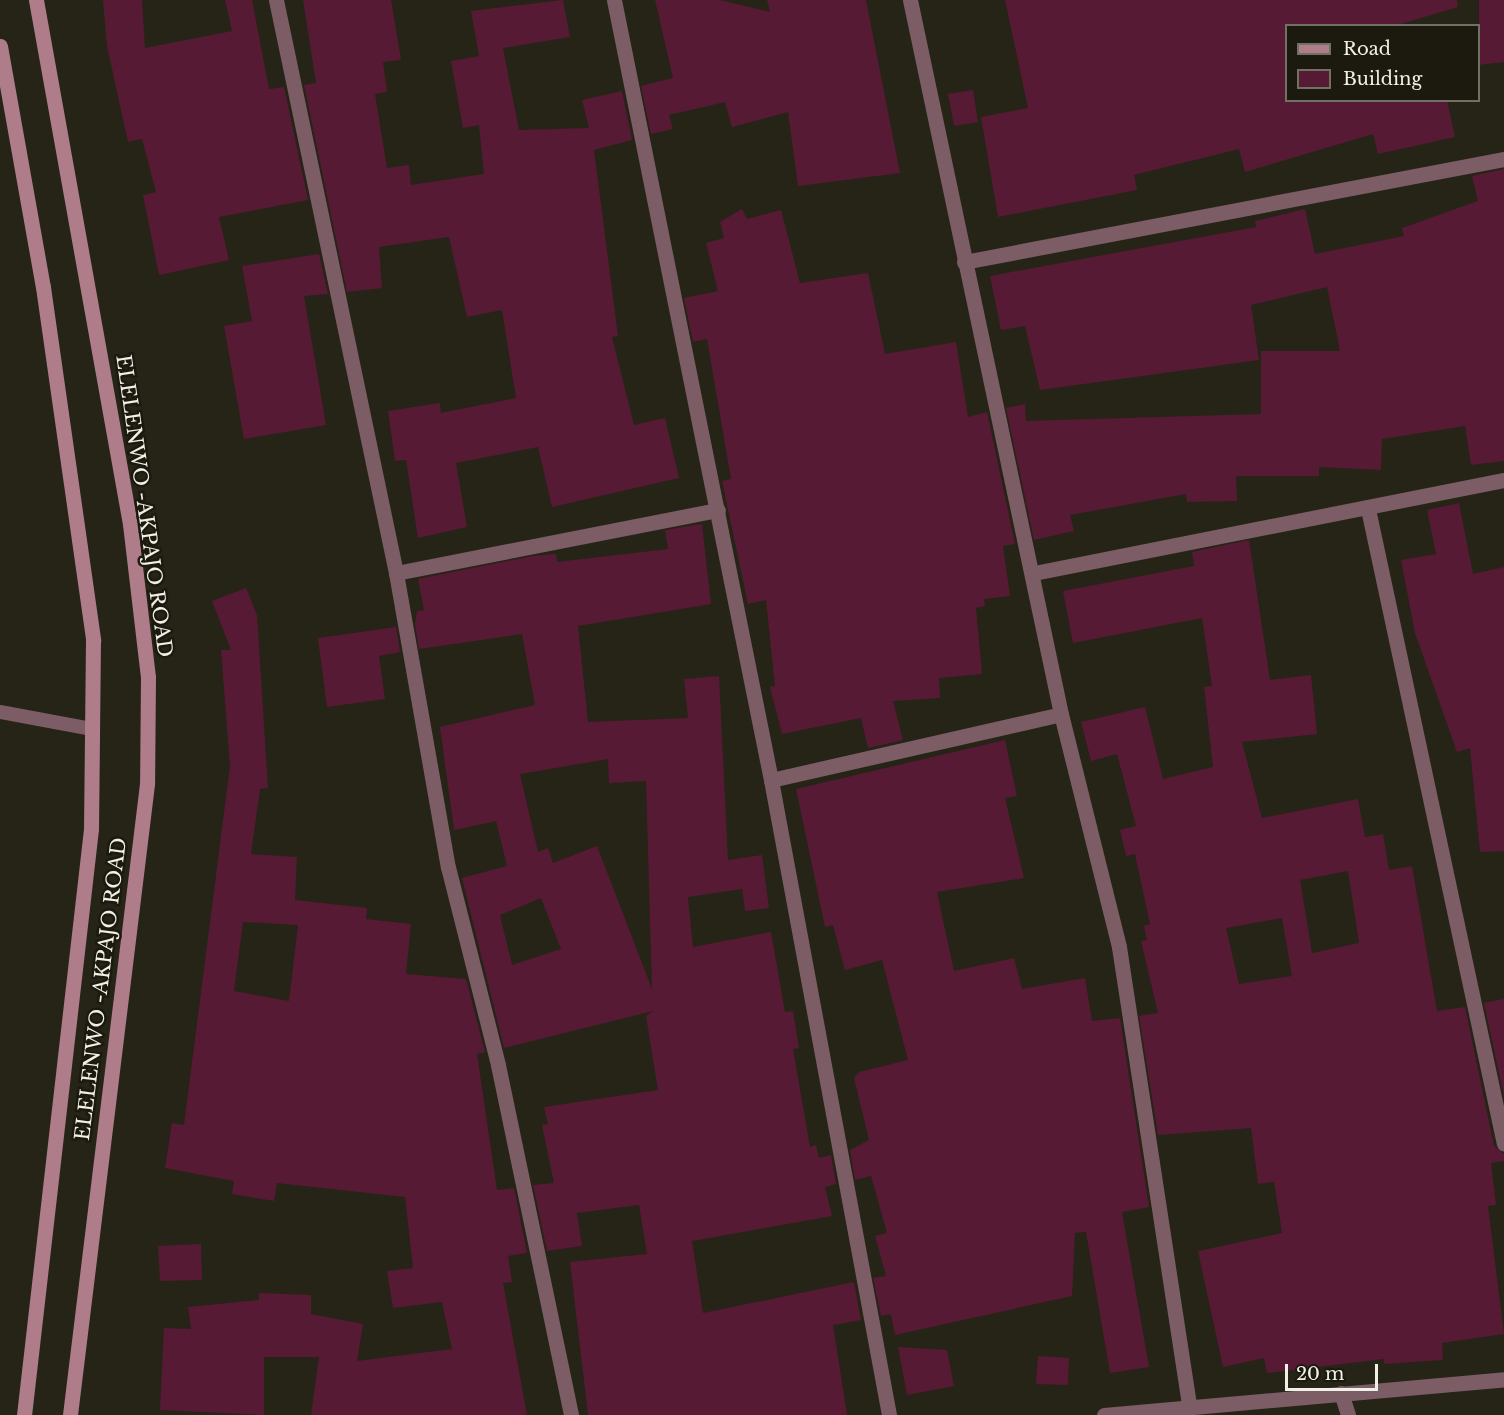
<!DOCTYPE html>
<style>
body{margin:0}
#map{position:relative;width:1504px;height:1415px;overflow:hidden;background:#262417;font-family:"Libre Baskerville",serif}
div>[style]{position:absolute}
.building>*{inset:0;background:#561a34}
.service>*{height:14px;margin:-7px;padding:0 7px;transform-origin:7px;border-radius:7px;background:#7c5d65}
.minor>*{height:15px;margin:-7.5px;padding:0 7.5px;transform-origin:7.5px;border-radius:7.5px;background:#7c5d65}
.secondary>*{height:15px;margin:-7.5px;padding:0 7.5px;transform-origin:7.5px;border-radius:7.5px;background:#af7d8a}
span{translate:-50% -50%;white-space:nowrap;text-align:center;line-height:1.15;-webkit-text-stroke:5px #1c1a0e;paint-order:stroke}
.street-label{font-size:20px;color:#f1f0e8}
.legend{position:absolute;left:1285px;top:24px;width:195px;height:78px;box-sizing:border-box;background:#1c1a0e;border:2px solid #717065;margin:0;padding:8px 10px;list-style:none;font-size:18px;color:#f1f0e8}
.legend li{display:flex;align-items:center;gap:12px;height:30px}
.legend b{width:30px;border:2px solid #717065}
.scale{position:absolute;left:1285px;top:1364px;width:93px;height:27px;box-sizing:border-box;border:3px solid #f1f0e8;border-top:0;padding-left:8px;font-size:18px;line-height:21px;white-space:nowrap;color:#f1f0e8;-webkit-text-stroke:4px #1c1a0e;paint-order:stroke}
</style>
<div id="map">
<div class="building">
<div style="clip-path:polygon(103px 0,142px 0,145px 48px,232px 31px,225px 0,252px 0,269px 89px,284px 87px,308px 200px,219px 217px,229px 260px,159px 275px,143px 195px,156px 192px,142px 139px,128px 142px,107px 46px)"></div>
<div style="clip-path:polygon(303px 0,391px 0,401px 60px,383px 62px,387px 92px,375px 94px,387px 168px,409px 165px,411px 185px,484px 174px,479px 125px,463px 128px,451px 61px,479px 56px,471px 11px,563px 0,570px 37px,503px 48px,519px 130px,589px 128px,582px 100px,622px 91px,632px 140px,594px 150px,618px 336px,612px 337px,634px 425px,665px 418px,679px 478px,552px 507px,538px 447px,456px 463px,467px 527px,418px 538px,406px 460px,395px 461px,388px 411px,440px 403px,441px 413px,516px 398px,502px 310px,467px 317px,449px 237px,379px 247px,382px 288px,347px 292px,304px 85px,316px 83px)"></div>
<div style="clip-path:polygon(655px 0,720px 0,770px 12px,767px 0,866px 0,900px 173px,798px 186px,788px 112px,732px 127px,725px 102px,669px 115px,673px 129px,651px 134px,641px 86px,673px 78px)"></div>
<div style="clip-path:polygon(1005px 0,1457px 0,1458px 7px,1394px 26px,1287px 26px,1287px 100px,1447px 100px,1455px 137px,1378px 154px,1373px 134px,1245px 172px,1239px 149px,1134px 175px,1137px 190px,998px 217px,981px 117px,1028px 108px)"></div>
<div style="clip-path:polygon(1479px 0,1504px 0,1504px 62px,1479px 65px)"></div>
<div style="clip-path:polygon(973px 90px,978px 122px,954px 126px,948px 94px)"></div>
<div style="clip-path:polygon(1504px 169px,1504px 461px,1471px 465px,1465px 426px,1382px 439px,1381px 470px,1319px 467px,1319px 476px,1236px 476px,1237px 501px,1187px 502px,1186px 494px,1070px 515px,1074px 531px,1034px 540px,1006px 408px,1025px 404px,1026px 421px,1261px 414px,1261px 351px,1340px 351px,1327px 287px,1251px 305px,1259px 360px,1040px 390px,1025px 326px,1001px 330px,990px 276px,1256px 227px,1255px 221px,1305px 209px,1315px 254px,1404px 236px,1402px 228px,1478px 201px,1472px 176px)"></div>
<div style="clip-path:polygon(742px 209px,747px 219px,781px 210px,800px 283px,868px 273px,885px 354px,956px 342px,968px 417px,987px 412px,1015px 544px,1003px 546px,1010px 596px,984px 599px,985px 606px,976px 608px,982px 674px,939px 678px,940px 698px,893px 701px,903px 740px,868px 748px,861px 718px,782px 734px,770px 687px,775px 686px,766px 600px,748px 604px,722px 481px,731px 479px,707px 339px,693px 342px,684px 298px,718px 291px,706px 243px,724px 238px,720px 222px)"></div>
<div style="clip-path:polygon(319px 254px,328px 294px,304px 296px,326px 425px,244px 439px,224px 326px,252px 321px,242px 266px)"></div>
<div style="clip-path:polygon(1459px 503px,1473px 574px,1504px 567px,1504px 851px,1480px 852px,1470px 748px,1457px 752px,1415px 633px,1401px 560px,1436px 554px,1427px 510px)"></div>
<div style="clip-path:polygon(evenodd,702px 524px,711px 604px,578px 626px,588px 722px,688px 718px,684px 679px,719px 676px,728px 860px,762px 855px,769px 908px,745px 911px,742px 889px,688px 897px,693px 947px,771px 932px,785px 1012px,793px 1011px,799px 1048px,793px 1049px,810px 1147px,816px 1145px,819px 1158px,831px 1155px,836px 1184px,825px 1187px,832px 1216px,692px 1241px,703px 1313px,854px 1282px,861px 1320px,833px 1325px,847px 1415px,588px 1415px,570px 1262px,647px 1254px,639px 1205px,577px 1213px,582px 1246px,547px 1251px,533px 1185px,554px 1183px,542px 1125px,548px 1124px,544px 1107px,658px 1090px,646px 1016px,653px 1011px,504px 1048px,462px 878px,507px 866px,496px 821px,454px 830px,440px 727px,535px 705px,522px 634px,419px 649px,415px 624px,417px 611px,424px 610px,418px 579px,533px 556px,556px 554px,557px 562px,668px 549px,665px 530px,702px 524px,608px 759px,609px 783px,646px 781px,652px 989px,597px 846px,553px 863px,548px 848px,538px 852px,520px 774px,608px 759px,702px 524px,541px 898px,561px 949px,512px 965px,500px 915px,541px 898px)"></div>
<div style="clip-path:polygon(evenodd,1249px 540px,1270px 680px,1311px 675px,1317px 734px,1242px 742px,1262px 818px,1358px 799px,1365px 837px,1383px 834px,1389px 870px,1412px 866px,1437px 1011px,1465px 1007px,1494px 1146px,1504px 1154px,1504px 1161px,1491px 1163px,1496px 1205px,1488px 1206px,1504px 1334px,1442px 1343px,1443px 1360px,1384px 1364px,1384px 1359px,1267px 1373px,1264px 1358px,1223px 1367px,1198px 1251px,1282px 1233px,1274px 1182px,1258px 1184px,1251px 1128px,1158px 1135px,1139px 1016px,1158px 1013px,1141px 941px,1147px 940px,1144px 926px,1150px 924px,1135px 854px,1126px 856px,1120px 830px,1136px 826px,1117px 754px,1091px 761px,1081px 722px,1145px 707px,1163px 779px,1213px 767px,1204px 687px,1212px 686px,1202px 618px,1073px 643px,1063px 591px,1194px 566px,1192px 552px,1249px 540px,1348px 871px,1359px 943px,1312px 953px,1300px 880px,1348px 871px,1249px 540px,1282px 918px,1292px 976px,1239px 984px,1226px 928px,1282px 918px)"></div>
<div style="clip-path:polygon(evenodd,246px 588px,257px 615px,268px 788px,260px 789px,251px 854px,297px 857px,295px 900px,367px 908px,366px 919px,411px 924px,406px 974px,466px 979px,485px 1052px,477px 1054px,497px 1190px,514px 1188px,527px 1253px,508px 1256px,512px 1282px,503px 1283px,527px 1415px,311px 1415px,319px 1357px,264px 1357px,264px 1415px,160px 1410px,164px 1328px,191px 1329px,188px 1307px,259px 1300px,259px 1293px,311px 1295px,311px 1314px,363px 1324px,357px 1361px,452px 1349px,442px 1302px,393px 1308px,387px 1271px,413px 1268px,405px 1197px,277px 1183px,274px 1201px,232px 1194px,234px 1181px,165px 1168px,172px 1123px,184px 1125px,230px 766px,221px 650px,231px 650px,212px 601px,246px 588px,243px 922px,298px 925px,289px 1001px,234px 991px,243px 922px)"></div>
<div style="clip-path:polygon(396px 627px,400px 652px,379px 656px,385px 699px,327px 707px,318px 638px)"></div>
<div style="clip-path:polygon(1005px 740px,1017px 796px,1005px 798px,1024px 878px,937px 892px,954px 971px,1014px 958px,1022px 989px,1085px 978px,1092px 1021px,1120px 1018px,1149px 1207px,1122px 1212px,1149px 1367px,1110px 1373px,1086px 1232px,1075px 1233px,1072px 1296px,895px 1335px,891px 1314px,881px 1316px,873px 1278px,886px 1276px,875px 1236px,887px 1233px,871px 1176px,855px 1180px,850px 1150px,869px 1140px,854px 1078px,859px 1072px,908px 1060px,882px 960px,845px 970px,833px 925px,825px 927px,796px 789px)"></div>
<div style="clip-path:polygon(1504px 999px,1504px 1097px,1484px 1003px)"></div>
<div style="clip-path:polygon(201px 1244px,202px 1280px,160px 1281px,158px 1246px)"></div>
<div style="clip-path:polygon(898px 1347px,947px 1350px,954px 1386px,907px 1395px)"></div>
<div style="clip-path:polygon(1038px 1356px,1069px 1358px,1068px 1385px,1036px 1384px)"></div>
</div>
<div class="service">
<div style="left:0;top:712px;width:94px;rotate:10.5deg"></div>
</div>
<div class="minor">
<div style="left:276px;top:0;width:585px;rotate:78.17deg"></div>
<div style="left:396px;top:573px;width:299px;rotate:80deg"></div>
<div style="left:448px;top:867px;width:204px;rotate:75.8deg"></div>
<div style="left:498px;top:1065px;width:358px;rotate:78.2deg"></div>
<div style="left:614px;top:0;width:796px;rotate:78.62deg"></div>
<div style="left:771px;top:780px;width:646px;rotate:79.47deg"></div>
<div style="left:910px;top:0;width:730px;rotate:78.06deg"></div>
<div style="left:1061px;top:714px;width:240px;rotate:76deg"></div>
<div style="left:1119px;top:947px;width:464px;rotate:81.3deg"></div>
<div style="left:964px;top:262px;width:550px;rotate:-10.8deg"></div>
<div style="left:1368px;top:509px;width:649px;rotate:77.91deg"></div>
<div style="left:396px;top:573px;width:328px;rotate:-11.1deg"></div>
<div style="left:1034px;top:573px;width:479px;rotate:-11.2deg"></div>
<div style="left:771px;top:780px;width:297px;rotate:-12.8deg"></div>
<div style="left:1341px;top:1393px;width:23px;rotate:72deg"></div>
<div style="left:1104px;top:1415px;width:402px;rotate:-5.1deg"></div>
</div>
<div class="secondary">
<div style="left:36px;top:0;width:532px;rotate:79.83deg"></div>
<div style="left:130px;top:524px;width:154px;rotate:83.3deg"></div>
<div style="left:148px;top:677px;width:107px;rotate:90.5deg"></div>
<div style="left:147px;top:784px;width:636px;rotate:96.96deg"></div>
<div style="left:0;top:46px;width:245px;rotate:79.9deg"></div>
<div style="left:43px;top:287px;width:357px;rotate:81.9deg"></div>
<div style="left:93px;top:640px;width:189px;rotate:90.6deg"></div>
<div style="left:91px;top:829px;width:590px;rotate:96.52deg"></div>
</div>
<div class="street-label">
<span style="left:144px;top:506px;rotate:82deg">ELELENWO -AKPAJO ROAD</span>
<span style="left:101px;top:989px;rotate:-83deg">ELELENWO -AKPAJO ROAD</span>
</div>
<ul class="legend">
<li><b style="height:8px;background:#af7d8a"></b>Road</li>
<li><b style="height:16px;background:#561a34"></b>Building</li>
</ul>
<div class="scale">20 m</div>
</div>
